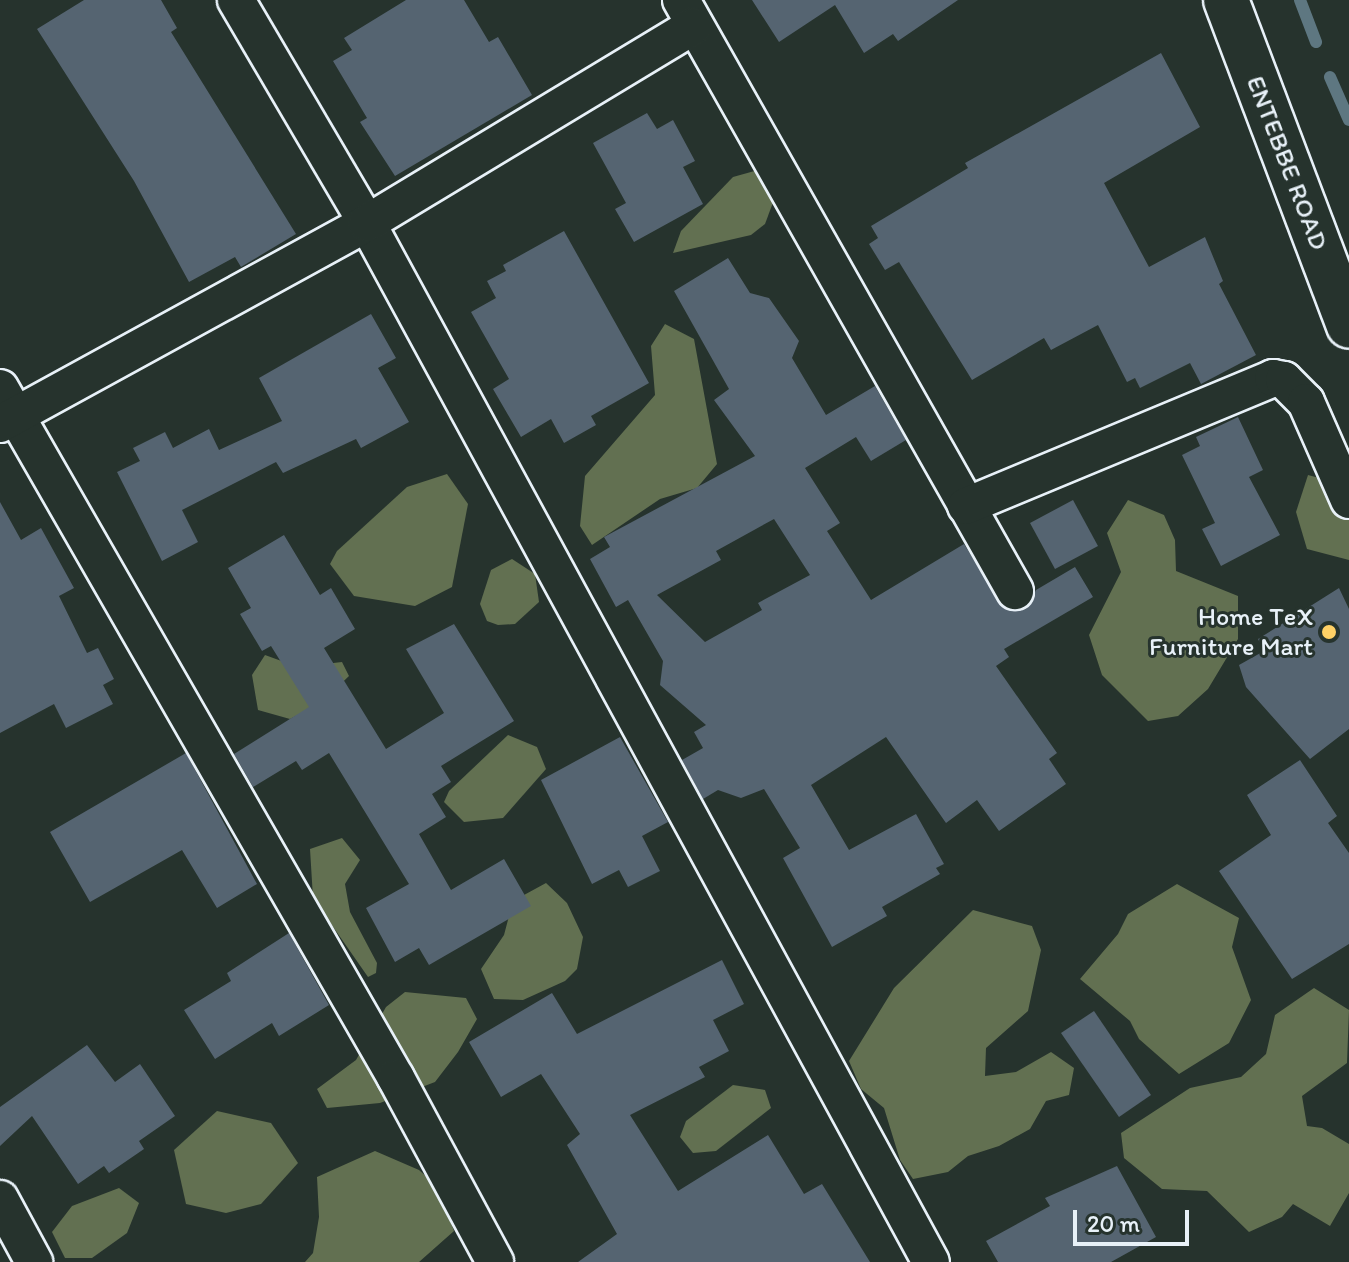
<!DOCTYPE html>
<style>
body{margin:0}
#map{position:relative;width:1349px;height:1262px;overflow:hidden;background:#26332d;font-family:Itim,sans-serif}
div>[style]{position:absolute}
.green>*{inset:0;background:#627051}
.stream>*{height:12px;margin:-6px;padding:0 6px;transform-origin:6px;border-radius:6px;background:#5e7781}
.building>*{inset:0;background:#556471}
.roads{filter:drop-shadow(2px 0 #e8f1f8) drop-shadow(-2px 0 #e8f1f8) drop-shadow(0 2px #e8f1f8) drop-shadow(0 -2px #e8f1f8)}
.street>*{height:36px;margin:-18px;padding:0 18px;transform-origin:18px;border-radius:18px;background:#26332d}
.primary>*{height:44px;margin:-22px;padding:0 22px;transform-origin:22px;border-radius:22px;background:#26332d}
.dots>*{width:22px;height:22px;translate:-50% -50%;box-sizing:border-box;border:4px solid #26332d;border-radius:50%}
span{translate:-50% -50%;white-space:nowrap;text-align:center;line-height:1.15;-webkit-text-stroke:6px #26332d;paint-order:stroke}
.street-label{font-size:26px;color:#e8f1f8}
.poi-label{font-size:26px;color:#e8f1f8}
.right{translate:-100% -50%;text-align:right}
.scale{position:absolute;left:1073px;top:1210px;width:116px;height:36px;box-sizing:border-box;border:4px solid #e8f1f8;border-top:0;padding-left:10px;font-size:24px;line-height:28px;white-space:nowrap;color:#e8f1f8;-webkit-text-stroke:6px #26332d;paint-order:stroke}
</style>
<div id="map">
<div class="green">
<div style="clip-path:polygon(758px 170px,778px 189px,765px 224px,751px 235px,673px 253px,681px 231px,733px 177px)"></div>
<div style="clip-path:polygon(665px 324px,694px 339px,717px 464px,697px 488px,660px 499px,592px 545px,580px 526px,585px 476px,655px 395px,651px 346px)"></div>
<div style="clip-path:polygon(447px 474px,468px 504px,452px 587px,415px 606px,354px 596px,330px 564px,337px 551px,407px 487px)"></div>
<div style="clip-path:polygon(1308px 475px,1349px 486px,1349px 560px,1307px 549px,1296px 512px)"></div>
<div style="clip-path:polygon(1128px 500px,1164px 515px,1175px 540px,1176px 571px,1238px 596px,1238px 639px,1208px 689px,1178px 716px,1148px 721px,1102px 675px,1089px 635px,1121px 572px,1107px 533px)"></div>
<div style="clip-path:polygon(512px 559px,535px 574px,539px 602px,515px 624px,498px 625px,487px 621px,480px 604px,491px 570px)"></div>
<div style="clip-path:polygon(265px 655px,298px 667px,342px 662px,349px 676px,322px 702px,290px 719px,258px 710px,252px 675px)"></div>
<div style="clip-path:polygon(508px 735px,537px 747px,546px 769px,503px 818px,464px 822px,444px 802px,449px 791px)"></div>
<div style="clip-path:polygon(342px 838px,360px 860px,345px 884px,350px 912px,377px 963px,376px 973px,368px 977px,313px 898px,310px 849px)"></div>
<div style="clip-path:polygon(546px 883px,567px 903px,583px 937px,577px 969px,565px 981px,523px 1000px,494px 999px,481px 969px,504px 935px,513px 901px)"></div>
<div style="clip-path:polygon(1177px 884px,1239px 918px,1232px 947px,1251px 1000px,1229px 1043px,1179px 1074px,1139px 1039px,1130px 1021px,1080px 979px,1118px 934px,1128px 914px)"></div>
<div style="clip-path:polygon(973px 910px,1032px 926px,1041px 950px,1028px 1011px,986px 1048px,985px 1076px,1016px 1072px,1051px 1052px,1074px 1068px,1069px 1095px,1046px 1101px,1030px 1129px,999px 1146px,968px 1156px,948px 1172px,913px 1179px,900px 1160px,884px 1108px,861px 1089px,849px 1061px,894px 988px)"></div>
<div style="clip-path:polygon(1314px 988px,1349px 1010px,1347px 1063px,1302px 1096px,1307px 1126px,1322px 1128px,1349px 1144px,1349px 1193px,1330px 1226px,1293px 1204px,1282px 1217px,1249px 1232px,1207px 1191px,1162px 1189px,1124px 1158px,1121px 1133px,1190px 1088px,1241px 1077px,1266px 1054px,1275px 1015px)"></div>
<div style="clip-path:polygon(405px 992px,466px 998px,477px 1019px,458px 1052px,435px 1082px,380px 1103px,327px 1108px,317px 1089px,356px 1060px,386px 1007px)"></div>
<div style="clip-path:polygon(733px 1085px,765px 1090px,771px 1108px,716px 1151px,693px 1153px,680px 1137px,686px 1121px)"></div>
<div style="clip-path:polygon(217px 1111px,271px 1123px,298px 1163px,261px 1204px,226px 1213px,186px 1204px,174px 1150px)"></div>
<div style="clip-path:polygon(375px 1151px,419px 1170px,437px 1186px,454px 1231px,419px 1262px,305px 1262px,313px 1253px,319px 1217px,317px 1177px)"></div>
<div style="clip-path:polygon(119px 1188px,139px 1203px,127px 1233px,92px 1258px,65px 1258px,52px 1232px,72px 1206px)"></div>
</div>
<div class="stream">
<div style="left:1300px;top:0;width:45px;rotate:69.1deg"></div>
<div style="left:1330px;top:77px;width:47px;rotate:66.2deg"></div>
</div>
<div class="building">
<div style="clip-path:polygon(84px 0,161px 0,177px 28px,171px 32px,296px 234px,241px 267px,235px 257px,189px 282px,134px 181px,37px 29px)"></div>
<div style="clip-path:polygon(406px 0,464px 0,489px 42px,498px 37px,532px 95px,395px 176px,360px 122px,367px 118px,333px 61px,352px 50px,344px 38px)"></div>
<div style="clip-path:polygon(752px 0,958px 0,898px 41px,893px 34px,864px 53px,835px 5px,779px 42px)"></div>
<div style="clip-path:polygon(1161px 53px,1200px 127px,1104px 183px,1149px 267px,1205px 237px,1223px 281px,1219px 284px,1256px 355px,1201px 384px,1190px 363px,1140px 388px,1135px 378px,1127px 382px,1098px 325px,1051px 350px,1044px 338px,972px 380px,899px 262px,885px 270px,869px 244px,878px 238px,871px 226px,968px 168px,965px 163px)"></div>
<div style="clip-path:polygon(647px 113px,657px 129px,673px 120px,695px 161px,683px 167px,703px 204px,634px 242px,615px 209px,626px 203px,593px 143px)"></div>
<div style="clip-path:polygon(564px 231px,649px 383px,591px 416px,596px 425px,564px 443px,551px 419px,521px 437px,493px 389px,509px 379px,471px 312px,496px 298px,487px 281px,506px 271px,503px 265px)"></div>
<div style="clip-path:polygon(evenodd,728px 258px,750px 293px,769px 298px,799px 341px,792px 358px,826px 415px,875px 386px,906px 440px,871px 461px,856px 437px,805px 468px,840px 523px,827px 531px,871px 600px,964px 544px,1005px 609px,1026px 609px,1036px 590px,1075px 567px,1093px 597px,1004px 649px,1009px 657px,996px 666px,1057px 753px,1049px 759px,1066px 784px,999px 831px,977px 800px,946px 823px,886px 737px,811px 785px,849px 850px,916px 814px,944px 864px,936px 868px,940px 874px,882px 907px,887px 916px,832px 947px,783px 858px,800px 848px,764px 789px,741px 798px,718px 790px,703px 799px,682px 760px,703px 748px,694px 732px,706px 725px,660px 685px,663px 661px,628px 600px,616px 607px,590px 559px,610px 547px,604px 537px,755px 456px,714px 400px,729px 389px,674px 291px,728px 258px,774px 519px,810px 575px,758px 603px,762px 610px,705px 642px,657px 595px,721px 560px,716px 551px,774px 519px)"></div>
<div style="clip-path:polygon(371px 314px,396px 358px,378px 368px,409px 422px,361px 448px,356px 439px,283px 473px,276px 462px,182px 510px,198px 542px,162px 561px,117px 472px,140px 461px,133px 448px,165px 432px,173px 448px,209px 429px,219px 450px,282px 421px,259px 378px)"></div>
<div style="clip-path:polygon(1238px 417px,1263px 470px,1249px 477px,1280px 535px,1221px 566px,1202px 529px,1215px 523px,1182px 455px,1200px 446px,1196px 437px)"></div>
<div style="clip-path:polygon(1073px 500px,1098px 546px,1055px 569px,1030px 523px)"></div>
<div style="clip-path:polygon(0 502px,21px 540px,41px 528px,74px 588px,59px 596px,87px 653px,98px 648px,114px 679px,103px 685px,113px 704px,66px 728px,54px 704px,0 733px)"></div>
<div style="clip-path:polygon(284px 535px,320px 595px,331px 588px,355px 629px,324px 648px,386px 749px,444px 713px,406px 649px,454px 624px,514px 721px,441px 766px,451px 782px,432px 794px,446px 817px,419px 834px,451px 890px,504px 859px,531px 906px,429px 965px,419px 948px,395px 962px,366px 908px,409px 884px,329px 753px,302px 770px,296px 761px,253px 787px,234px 754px,309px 707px,271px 646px,262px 651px,240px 614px,251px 608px,228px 568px)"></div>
<div style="clip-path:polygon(1339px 588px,1349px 609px,1349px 729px,1310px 759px,1246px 687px,1239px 665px,1264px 651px,1258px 639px)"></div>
<div style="clip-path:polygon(620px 737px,668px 822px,642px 836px,660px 871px,628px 887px,619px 870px,592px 884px,541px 780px)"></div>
<div style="clip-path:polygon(186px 753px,257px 884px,217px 908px,182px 850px,90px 902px,50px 832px)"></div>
<div style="clip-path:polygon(1300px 760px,1337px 816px,1328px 823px,1349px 853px,1349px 944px,1292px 979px,1219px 871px,1271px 835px,1247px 795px)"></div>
<div style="clip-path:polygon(289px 933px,329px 1005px,279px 1036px,272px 1023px,215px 1059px,184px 1010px,231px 981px,227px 973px)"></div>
<div style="clip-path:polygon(722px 960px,744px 1004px,713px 1020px,729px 1051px,699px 1067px,705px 1077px,630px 1115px,678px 1191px,768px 1135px,804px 1194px,822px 1184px,870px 1262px,578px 1262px,617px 1234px,567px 1145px,580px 1134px,541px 1074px,501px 1097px,469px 1042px,552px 993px,577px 1034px)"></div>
<div style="clip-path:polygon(1094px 1011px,1151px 1095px,1119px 1117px,1061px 1033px)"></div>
<div style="clip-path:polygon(87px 1045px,115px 1082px,140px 1064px,175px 1116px,139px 1141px,144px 1149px,109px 1173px,104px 1166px,78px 1184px,32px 1116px,0 1146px,0 1107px)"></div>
<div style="clip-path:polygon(1117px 1166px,1156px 1237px,1111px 1262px,998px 1262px,986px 1241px,1050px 1206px,1045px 1198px)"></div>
</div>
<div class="roads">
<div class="street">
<div style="left:236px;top:0;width:259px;rotate:59.6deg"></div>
<div style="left:367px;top:223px;width:1182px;rotate:61.51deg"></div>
<div style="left:681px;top:0;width:679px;rotate:60.53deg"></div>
<div style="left:0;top:388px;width:796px;rotate:60.15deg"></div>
<div style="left:396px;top:1078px;width:209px;rotate:61.7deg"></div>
<div style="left:0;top:424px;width:418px;rotate:-28.7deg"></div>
<div style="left:367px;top:223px;width:381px;rotate:-31.1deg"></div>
<div style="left:966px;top:506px;width:333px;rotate:-22.6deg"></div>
<div style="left:1273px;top:378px;width:11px;rotate:10deg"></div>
<div style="left:1284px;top:380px;width:31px;rotate:45deg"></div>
<div style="left:1306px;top:402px;width:107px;rotate:66.3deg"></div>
<div style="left:0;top:1199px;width:72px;rotate:61.6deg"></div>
</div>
<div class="primary">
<div style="left:1226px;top:0;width:348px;rotate:69.3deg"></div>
</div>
</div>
<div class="dots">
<div style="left:1329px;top:632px;background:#ffd166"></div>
</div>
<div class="street-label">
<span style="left:1287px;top:163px;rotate:69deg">ENTEBBE ROAD</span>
</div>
<div class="poi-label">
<span class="right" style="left:1313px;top:632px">Home TeX<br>Furniture Mart</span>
</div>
<div class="scale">20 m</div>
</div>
